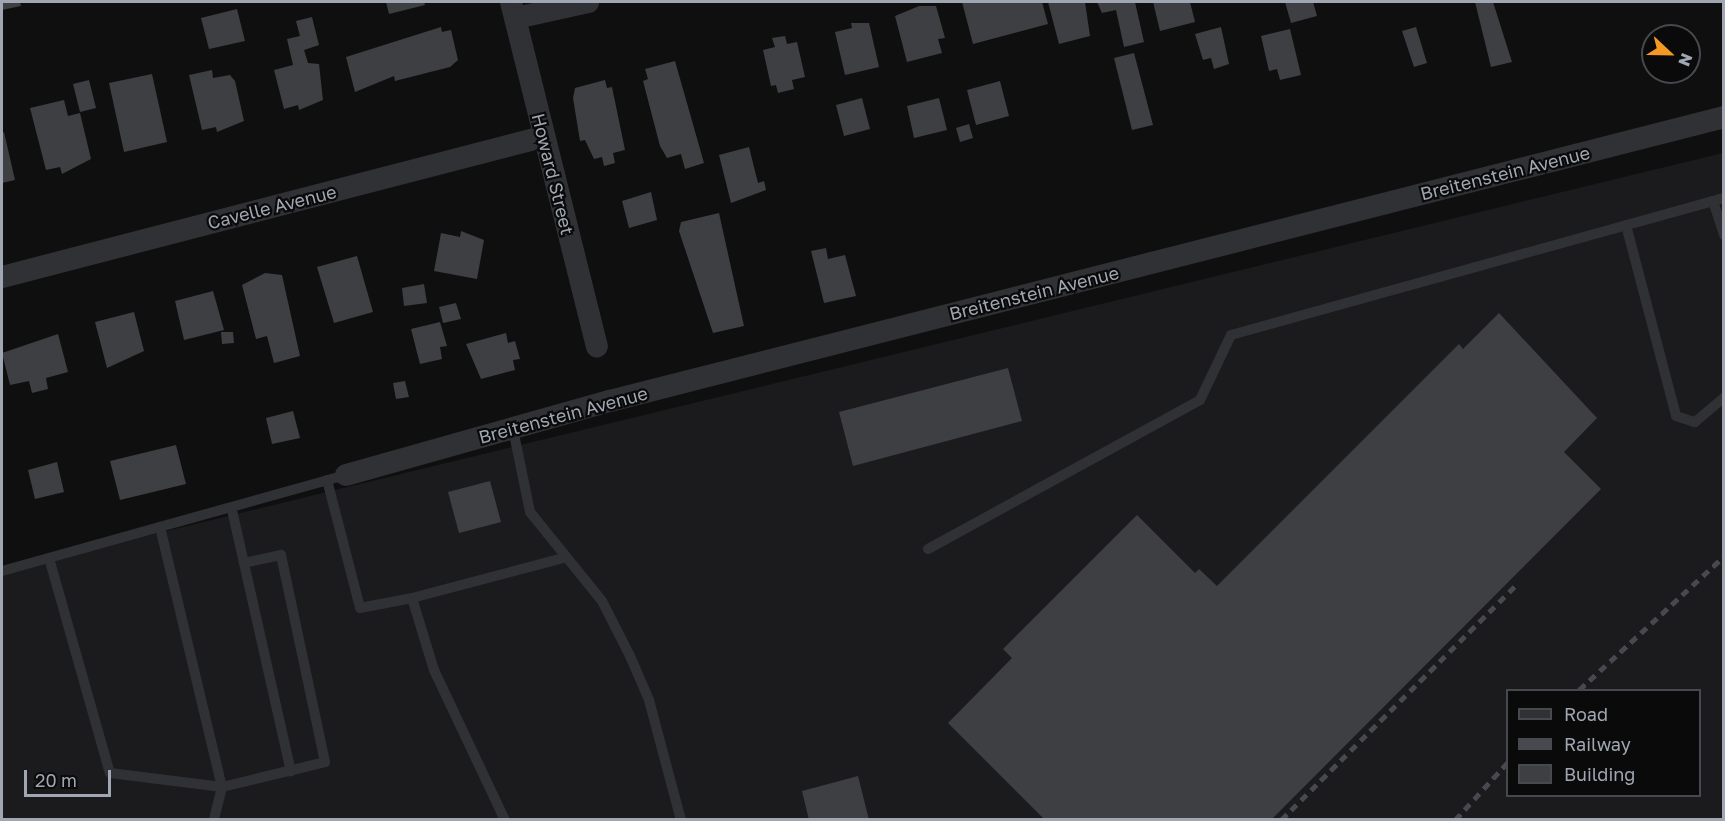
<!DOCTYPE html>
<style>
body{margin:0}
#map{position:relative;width:1725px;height:821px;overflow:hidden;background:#0f0f10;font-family:"Golos Text",sans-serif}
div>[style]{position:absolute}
.built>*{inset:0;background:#1b1b1d}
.building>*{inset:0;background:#3e3f43}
.lane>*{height:10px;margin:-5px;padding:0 5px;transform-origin:5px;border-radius:5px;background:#303135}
.street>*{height:22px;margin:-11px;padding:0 11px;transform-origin:11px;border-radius:11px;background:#303135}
.rail>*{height:4.5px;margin-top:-2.25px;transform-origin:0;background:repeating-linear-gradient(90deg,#47494e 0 8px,transparent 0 14px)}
span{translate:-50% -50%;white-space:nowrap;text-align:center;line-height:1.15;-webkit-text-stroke:4.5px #0a0a0b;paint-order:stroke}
.street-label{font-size:18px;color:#a0a7b2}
.frame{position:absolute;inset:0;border:3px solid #a0a7b2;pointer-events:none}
.legend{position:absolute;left:1506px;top:689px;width:195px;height:108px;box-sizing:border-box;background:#0a0a0b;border:2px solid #46494e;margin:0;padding:8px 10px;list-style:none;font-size:18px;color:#a0a7b2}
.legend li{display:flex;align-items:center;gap:12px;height:30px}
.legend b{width:30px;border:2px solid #46494e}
.north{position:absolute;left:1641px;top:24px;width:60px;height:60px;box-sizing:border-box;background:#0a0a0b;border:2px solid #46494e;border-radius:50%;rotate:112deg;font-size:16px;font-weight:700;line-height:24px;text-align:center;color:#a0a7b2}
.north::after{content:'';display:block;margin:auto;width:21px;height:27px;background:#f49a24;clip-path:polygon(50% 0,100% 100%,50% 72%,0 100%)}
.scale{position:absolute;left:24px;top:770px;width:87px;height:27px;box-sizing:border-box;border:3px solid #a0a7b2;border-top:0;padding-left:8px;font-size:18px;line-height:21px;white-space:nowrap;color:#a0a7b2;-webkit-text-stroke:4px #0a0a0b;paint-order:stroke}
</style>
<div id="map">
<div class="built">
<div style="clip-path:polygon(evenodd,1723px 153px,1723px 819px,2px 819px,2px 571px,1723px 153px,1508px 690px,1700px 690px,1700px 796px,1508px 796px,1508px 690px)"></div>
</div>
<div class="building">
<div style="clip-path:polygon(2px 2px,20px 2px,21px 6px,2px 10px)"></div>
<div style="clip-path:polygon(386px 2px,424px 2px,425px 5px,389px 14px)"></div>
<div style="clip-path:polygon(962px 2px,1042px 2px,1048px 24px,973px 44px)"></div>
<div style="clip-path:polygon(1048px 2px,1085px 2px,1090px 36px,1059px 44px)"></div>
<div style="clip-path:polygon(1097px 2px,1135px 2px,1144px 42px,1124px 47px,1116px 10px,1102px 13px)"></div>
<div style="clip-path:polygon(1153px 2px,1190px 2px,1195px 22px,1160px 31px)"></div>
<div style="clip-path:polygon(1285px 2px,1313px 2px,1317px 16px,1291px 23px)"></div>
<div style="clip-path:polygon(1475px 2px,1493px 2px,1512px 62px,1491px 67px)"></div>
<div style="clip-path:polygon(919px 6px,936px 6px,945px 38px,938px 39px,942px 53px,907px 62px,895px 16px)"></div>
<div style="clip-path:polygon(237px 9px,245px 41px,209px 49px,201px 18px)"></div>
<div style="clip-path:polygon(312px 17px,319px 45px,304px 50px,308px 63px,319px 64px,323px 100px,299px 110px,298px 105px,284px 109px,274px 70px,293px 65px,287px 39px,300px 36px,296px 21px)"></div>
<div style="clip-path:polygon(851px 23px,869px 23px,879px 67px,845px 75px,835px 32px,852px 28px)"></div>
<div style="clip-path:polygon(441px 27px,442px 32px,451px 30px,458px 60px,450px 67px,395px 81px,394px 76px,355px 92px,346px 57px)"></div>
<div style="clip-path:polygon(1221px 27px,1229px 64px,1214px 69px,1211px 58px,1203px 60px,1195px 34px)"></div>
<div style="clip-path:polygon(1416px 27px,1427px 63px,1414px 67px,1402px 31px)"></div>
<div style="clip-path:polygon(1290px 29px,1301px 75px,1280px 80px,1277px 69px,1269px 71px,1261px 36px)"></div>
<div style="clip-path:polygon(785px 36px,787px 44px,797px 42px,805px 77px,792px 80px,794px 89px,778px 93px,776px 85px,771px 86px,763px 50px,775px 47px,772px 38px)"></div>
<div style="clip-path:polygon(1134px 53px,1153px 125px,1132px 130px,1114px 58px)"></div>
<div style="clip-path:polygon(675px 61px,704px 163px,685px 169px,681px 154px,667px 158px,660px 146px,643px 81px,648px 79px,645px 69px)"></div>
<div style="clip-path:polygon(212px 70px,213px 78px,230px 75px,235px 81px,244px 121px,217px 132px,216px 127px,202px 130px,189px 75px)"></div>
<div style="clip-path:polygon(152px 74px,167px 142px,124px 152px,109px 83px)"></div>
<div style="clip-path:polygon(89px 80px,96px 108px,80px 112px,73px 84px)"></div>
<div style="clip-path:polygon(605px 80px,607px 88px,612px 87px,625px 150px,613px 153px,615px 163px,604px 166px,602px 157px,594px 159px,585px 140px,580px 141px,573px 98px,575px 88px)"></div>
<div style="clip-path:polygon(1000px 81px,1009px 116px,976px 125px,967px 90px)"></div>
<div style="clip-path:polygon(862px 98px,870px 129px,844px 136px,836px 105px)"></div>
<div style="clip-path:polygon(939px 98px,947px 130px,914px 138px,907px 106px)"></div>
<div style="clip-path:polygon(64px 100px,68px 116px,80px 113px,91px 159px,62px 174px,60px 167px,46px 170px,30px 108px)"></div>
<div style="clip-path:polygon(969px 124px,973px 138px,960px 142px,956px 128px)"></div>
<div style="clip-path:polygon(4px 132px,15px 180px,2px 183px,2px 133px)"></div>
<div style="clip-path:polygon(749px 147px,758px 183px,764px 181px,766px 190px,731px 203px,719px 155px)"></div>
<div style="clip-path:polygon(651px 192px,657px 220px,629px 228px,622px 201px)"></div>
<div style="clip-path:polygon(719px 213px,744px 326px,713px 333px,679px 231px,681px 222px)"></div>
<div style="clip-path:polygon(461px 231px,484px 240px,477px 279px,434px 271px,441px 233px,460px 237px)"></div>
<div style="clip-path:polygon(826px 248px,828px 259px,845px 255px,856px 296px,824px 303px,811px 251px)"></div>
<div style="clip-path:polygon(357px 256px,373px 312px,334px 323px,317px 267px)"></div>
<div style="clip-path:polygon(265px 273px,282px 275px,300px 356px,274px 363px,267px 336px,256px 339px,242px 285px)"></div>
<div style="clip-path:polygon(424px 284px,427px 303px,404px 306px,402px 288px)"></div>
<div style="clip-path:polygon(213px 291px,224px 330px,184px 340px,175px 301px)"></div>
<div style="clip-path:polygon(456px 303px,461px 319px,443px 323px,439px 307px)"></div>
<div style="clip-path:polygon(134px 312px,144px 351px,107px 368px,95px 322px)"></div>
<div style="clip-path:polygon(1499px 313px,1597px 418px,1564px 452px,1601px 489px,1271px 820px,1045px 820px,948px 723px,1012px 658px,1003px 649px,1137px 515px,1195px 573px,1199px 569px,1217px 586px,1459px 344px,1463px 349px)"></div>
<div style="clip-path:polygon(440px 322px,447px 346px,440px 347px,442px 359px,420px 364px,411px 329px)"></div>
<div style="clip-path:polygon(221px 332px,233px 332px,234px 343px,222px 344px)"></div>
<div style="clip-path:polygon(506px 333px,508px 343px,515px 341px,520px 359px,513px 360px,515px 370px,481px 379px,466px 344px)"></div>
<div style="clip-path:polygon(58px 334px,68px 372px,46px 378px,48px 389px,32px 393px,29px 381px,10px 385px,2px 353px)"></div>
<div style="clip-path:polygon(1008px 368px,1022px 421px,853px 466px,839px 412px)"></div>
<div style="clip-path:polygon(405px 381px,409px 397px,396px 399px,393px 383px)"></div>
<div style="clip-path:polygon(293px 411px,300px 438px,272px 444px,266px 418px)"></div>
<div style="clip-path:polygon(176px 445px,186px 484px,120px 500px,110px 461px)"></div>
<div style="clip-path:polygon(57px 462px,64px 492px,35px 499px,28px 470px)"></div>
<div style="clip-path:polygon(490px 481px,501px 522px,459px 533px,448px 492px)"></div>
<div style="clip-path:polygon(858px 776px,869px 820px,809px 820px,802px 791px)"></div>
</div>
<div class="lane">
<div style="left:1713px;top:201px;width:36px;rotate:72deg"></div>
<div style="left:1626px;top:225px;width:197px;rotate:75.3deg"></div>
<div style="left:1676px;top:416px;width:20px;rotate:18deg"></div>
<div style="left:1695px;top:422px;width:38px;rotate:-40deg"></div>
<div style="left:513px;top:429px;width:85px;rotate:78.4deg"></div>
<div style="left:530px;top:512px;width:114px;rotate:51deg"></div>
<div style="left:602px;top:601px;width:62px;rotate:63deg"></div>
<div style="left:630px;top:656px;width:48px;rotate:66.6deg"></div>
<div style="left:649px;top:700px;width:124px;rotate:75.1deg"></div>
<div style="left:327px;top:480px;width:132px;rotate:75.5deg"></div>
<div style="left:360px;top:608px;width:53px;rotate:-10.9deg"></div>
<div style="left:412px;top:598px;width:75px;rotate:73deg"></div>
<div style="left:434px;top:670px;width:166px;rotate:64.7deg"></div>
<div style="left:232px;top:510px;width:268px;rotate:77.3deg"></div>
<div style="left:160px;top:527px;width:267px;rotate:76.6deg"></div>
<div style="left:222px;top:787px;width:106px;rotate:-13.6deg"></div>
<div style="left:325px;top:762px;width:212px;rotate:-102deg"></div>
<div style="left:281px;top:555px;width:38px;rotate:168deg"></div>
<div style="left:928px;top:549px;width:310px;rotate:-28.7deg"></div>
<div style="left:1200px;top:400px;width:72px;rotate:-64.5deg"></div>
<div style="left:1231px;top:335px;width:512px;rotate:-15.53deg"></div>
<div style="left:49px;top:558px;width:223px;rotate:74.2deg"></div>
<div style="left:110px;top:773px;width:113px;rotate:7.1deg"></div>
<div style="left:222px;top:787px;width:34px;rotate:104deg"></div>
<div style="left:2px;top:571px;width:357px;rotate:-15.6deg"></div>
<div style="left:412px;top:598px;width:160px;rotate:-14.8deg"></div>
</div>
<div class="street">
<div style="left:511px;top:2px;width:355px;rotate:76deg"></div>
<div style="left:516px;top:18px;width:74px;rotate:-12.5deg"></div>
<div style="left:2px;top:277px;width:558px;rotate:-14.53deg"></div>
<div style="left:346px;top:475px;width:274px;rotate:-15.7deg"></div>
<div style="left:610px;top:401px;width:1150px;rotate:-14.3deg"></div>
</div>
<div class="rail">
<div style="left:1579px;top:690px;width:197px;rotate:-42.7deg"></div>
<div style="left:1281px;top:820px;width:334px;rotate:-45deg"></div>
<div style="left:1455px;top:820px;width:79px;rotate:-47.6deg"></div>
</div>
<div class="street-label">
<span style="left:1505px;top:173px;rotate:-14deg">Breitenstein Avenue</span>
<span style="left:553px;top:174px;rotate:76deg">Howard Street</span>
<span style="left:272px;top:207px;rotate:-14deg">Cavelle Avenue</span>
<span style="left:1034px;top:293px;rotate:-14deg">Breitenstein Avenue</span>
<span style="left:563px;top:415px;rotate:-15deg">Breitenstein Avenue</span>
</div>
<div class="frame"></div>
<ul class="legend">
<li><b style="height:8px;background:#303135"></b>Road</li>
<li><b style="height:8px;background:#47494e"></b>Railway</li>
<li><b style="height:16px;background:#3e3f43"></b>Building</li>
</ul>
<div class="north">N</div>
<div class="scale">20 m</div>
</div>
